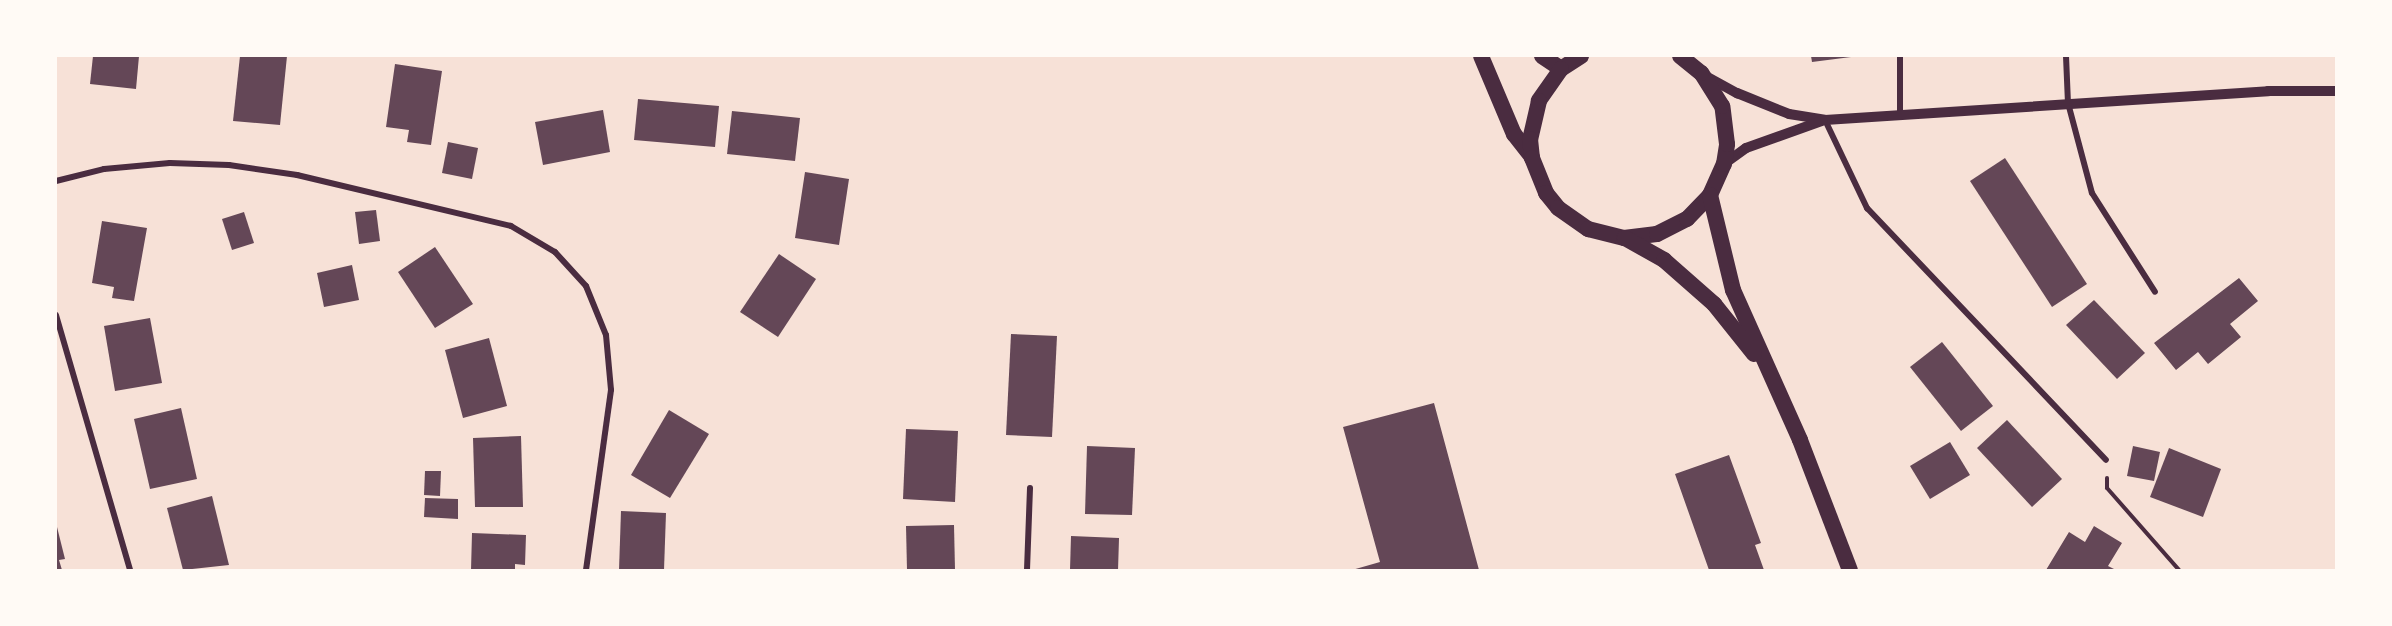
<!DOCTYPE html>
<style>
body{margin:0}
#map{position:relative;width:2392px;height:626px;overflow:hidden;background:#f7e1d7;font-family:Raleway,sans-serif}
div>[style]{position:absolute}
.building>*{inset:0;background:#644757}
.path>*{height:4px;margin:-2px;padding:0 2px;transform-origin:2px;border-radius:2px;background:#4a2c40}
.minor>*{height:6px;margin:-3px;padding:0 3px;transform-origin:3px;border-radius:3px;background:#4a2c40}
.tertiary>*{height:10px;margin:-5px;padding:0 5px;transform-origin:5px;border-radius:5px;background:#4a2c40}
.trunk>*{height:16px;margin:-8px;padding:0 8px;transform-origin:8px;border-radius:8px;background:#4a2c40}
span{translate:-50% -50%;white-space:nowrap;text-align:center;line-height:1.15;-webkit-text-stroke:4.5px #fffaf5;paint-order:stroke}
.frame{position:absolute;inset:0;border:57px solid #fffaf5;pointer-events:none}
</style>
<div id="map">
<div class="building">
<div style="clip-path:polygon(93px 56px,139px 56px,136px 89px,90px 84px)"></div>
<div style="clip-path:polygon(240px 56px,287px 56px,280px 125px,233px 121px)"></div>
<div style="clip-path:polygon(1811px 56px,1851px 56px,1851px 57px,1812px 62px)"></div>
<div style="clip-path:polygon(395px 64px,442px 71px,431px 145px,407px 142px,409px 130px,386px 127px)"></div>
<div style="clip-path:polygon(638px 99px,719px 106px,715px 147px,634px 140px)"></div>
<div style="clip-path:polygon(603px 110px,610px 152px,543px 165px,535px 122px)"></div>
<div style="clip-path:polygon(732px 111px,800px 118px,795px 161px,727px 154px)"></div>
<div style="clip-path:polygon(448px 142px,478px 148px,472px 179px,442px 173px)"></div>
<div style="clip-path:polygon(2005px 158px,2087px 284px,2052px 307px,1970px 181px)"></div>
<div style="clip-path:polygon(805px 172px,849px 179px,839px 245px,795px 238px)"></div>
<div style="clip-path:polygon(376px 210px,380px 241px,359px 244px,355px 212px)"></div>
<div style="clip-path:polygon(244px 212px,254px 243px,232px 250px,222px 219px)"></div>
<div style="clip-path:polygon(102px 221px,147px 228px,134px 301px,112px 298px,114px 287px,92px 283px)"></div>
<div style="clip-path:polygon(435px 247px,473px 304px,435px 328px,398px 272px)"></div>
<div style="clip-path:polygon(779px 254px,816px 279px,778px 337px,740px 312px)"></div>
<div style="clip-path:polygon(352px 265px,359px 300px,324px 307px,317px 273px)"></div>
<div style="clip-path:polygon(2239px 278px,2258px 301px,2230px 324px,2241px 337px,2208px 364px,2198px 352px,2176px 370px,2154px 343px)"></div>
<div style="clip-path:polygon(2094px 300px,2145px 353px,2117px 379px,2066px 325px)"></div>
<div style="clip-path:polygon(150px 318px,162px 383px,115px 391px,104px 326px)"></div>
<div style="clip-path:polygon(1011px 334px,1057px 336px,1052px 437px,1006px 435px)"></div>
<div style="clip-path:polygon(489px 338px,507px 406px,463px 418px,445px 350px)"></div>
<div style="clip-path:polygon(1942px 342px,1993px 406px,1961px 431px,1910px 367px)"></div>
<div style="clip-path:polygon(1434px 403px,1479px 570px,1352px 570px,1380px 562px,1343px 427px)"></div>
<div style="clip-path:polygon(181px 408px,197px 479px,150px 489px,134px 419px)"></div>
<div style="clip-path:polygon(669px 410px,709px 434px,670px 498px,631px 475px)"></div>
<div style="clip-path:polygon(2007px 420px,2062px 479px,2032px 507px,1977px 448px)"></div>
<div style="clip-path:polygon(906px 429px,958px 431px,955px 502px,903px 499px)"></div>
<div style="clip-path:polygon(521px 436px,523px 507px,475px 507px,473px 438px)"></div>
<div style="clip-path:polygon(1950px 442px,1970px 475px,1930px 499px,1910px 466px)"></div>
<div style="clip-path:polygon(1087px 446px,1135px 448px,1132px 515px,1085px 514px)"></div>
<div style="clip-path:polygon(2133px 446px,2160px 452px,2154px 481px,2127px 476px)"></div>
<div style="clip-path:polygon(2169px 448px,2221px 469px,2203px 517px,2150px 497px)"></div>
<div style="clip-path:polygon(1729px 455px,1761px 543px,1755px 545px,1764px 570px,1709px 570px,1675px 474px)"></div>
<div style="clip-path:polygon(425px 471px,441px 471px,440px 496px,424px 495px)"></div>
<div style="clip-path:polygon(212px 496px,229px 565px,183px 570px,167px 508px)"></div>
<div style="clip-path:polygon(425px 498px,458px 499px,458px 519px,424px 517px)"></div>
<div style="clip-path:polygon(621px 511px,666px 513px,664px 570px,619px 570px)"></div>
<div style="clip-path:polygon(56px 523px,65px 559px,59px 560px,62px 570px,56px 570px)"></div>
<div style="clip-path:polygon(954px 525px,955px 570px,907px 570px,906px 526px)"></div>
<div style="clip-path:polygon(2094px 526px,2122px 543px,2108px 566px,2116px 570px,2046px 570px,2069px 532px,2085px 542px)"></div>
<div style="clip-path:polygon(472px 533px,526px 535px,525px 565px,515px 564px,515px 570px,471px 570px)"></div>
<div style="clip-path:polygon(1071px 536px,1119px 538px,1118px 570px,1070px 570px)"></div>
</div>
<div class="path">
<div style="left:2107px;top:478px;width:10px;rotate:90deg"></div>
<div style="left:2107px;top:488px;width:109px;rotate:48.7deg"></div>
</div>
<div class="minor">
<div style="left:2066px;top:56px;width:47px;rotate:87.6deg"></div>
<div style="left:2068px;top:103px;width:93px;rotate:75.1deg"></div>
<div style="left:2092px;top:193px;width:117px;rotate:57.5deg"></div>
<div style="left:1900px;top:115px;width:59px;rotate:-90deg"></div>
<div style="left:1825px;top:120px;width:98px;rotate:64.5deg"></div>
<div style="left:1867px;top:208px;width:347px;rotate:46.5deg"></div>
<div style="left:56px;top:181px;width:49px;rotate:-14deg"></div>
<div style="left:104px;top:169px;width:66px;rotate:-5.2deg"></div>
<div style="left:170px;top:163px;width:59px;rotate:1.9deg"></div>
<div style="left:229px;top:165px;width:69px;rotate:8.4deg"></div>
<div style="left:297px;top:175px;width:220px;rotate:13.4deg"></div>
<div style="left:511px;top:226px;width:51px;rotate:30.6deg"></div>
<div style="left:555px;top:252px;width:46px;rotate:47.6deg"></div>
<div style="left:586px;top:286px;width:53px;rotate:67.8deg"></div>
<div style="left:606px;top:335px;width:55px;rotate:84.8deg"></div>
<div style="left:611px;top:390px;width:182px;rotate:97.9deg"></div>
<div style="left:56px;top:315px;width:266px;rotate:73.8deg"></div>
<div style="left:1027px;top:570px;width:82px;rotate:-87.9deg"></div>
</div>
<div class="tertiary">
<div style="left:1704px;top:75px;width:38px;rotate:29deg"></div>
<div style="left:1737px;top:93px;width:56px;rotate:22deg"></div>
<div style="left:1789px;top:114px;width:36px;rotate:9deg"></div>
<div style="left:1825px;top:120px;width:444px;rotate:-3.7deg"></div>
<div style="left:2268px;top:91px;width:68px"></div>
<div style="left:1724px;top:164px;width:27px;rotate:-36deg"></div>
<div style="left:1746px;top:148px;width:81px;rotate:-19.6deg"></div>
</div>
<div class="trunk">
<div style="left:1481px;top:56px;width:85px;rotate:67.1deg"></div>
<div style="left:1514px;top:134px;width:29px;rotate:52deg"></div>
<div style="left:1542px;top:56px;width:23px;rotate:34deg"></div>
<div style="left:1581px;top:56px;width:24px;rotate:147deg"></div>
<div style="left:1561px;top:69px;width:39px;rotate:125deg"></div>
<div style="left:1539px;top:101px;width:39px;rotate:103deg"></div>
<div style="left:1530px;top:139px;width:19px;rotate:84deg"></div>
<div style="left:1532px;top:158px;width:38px;rotate:68deg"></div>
<div style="left:1546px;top:193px;width:19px;rotate:51deg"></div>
<div style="left:1558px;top:208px;width:37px;rotate:35deg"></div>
<div style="left:1588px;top:229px;width:37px;rotate:14deg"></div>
<div style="left:1624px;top:238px;width:33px;rotate:-7deg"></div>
<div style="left:1657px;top:234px;width:34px;rotate:-27deg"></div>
<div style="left:1687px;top:219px;width:33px;rotate:-46deg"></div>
<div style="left:1710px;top:195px;width:34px;rotate:-66deg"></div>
<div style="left:1724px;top:164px;width:20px;rotate:-81deg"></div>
<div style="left:1727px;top:144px;width:38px;rotate:-97deg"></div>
<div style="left:1722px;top:106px;width:39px;rotate:-122deg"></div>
<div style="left:1701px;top:73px;width:27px;rotate:-141deg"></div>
<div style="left:1710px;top:195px;width:98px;rotate:76.4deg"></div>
<div style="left:1733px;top:290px;width:164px;rotate:65.9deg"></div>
<div style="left:1800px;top:440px;width:139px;rotate:69deg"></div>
<div style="left:1625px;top:238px;width:45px;rotate:29.4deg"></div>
<div style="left:1664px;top:260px;width:67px;rotate:41.3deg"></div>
<div style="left:1714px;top:304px;width:64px;rotate:51.3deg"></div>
</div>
<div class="frame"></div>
</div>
